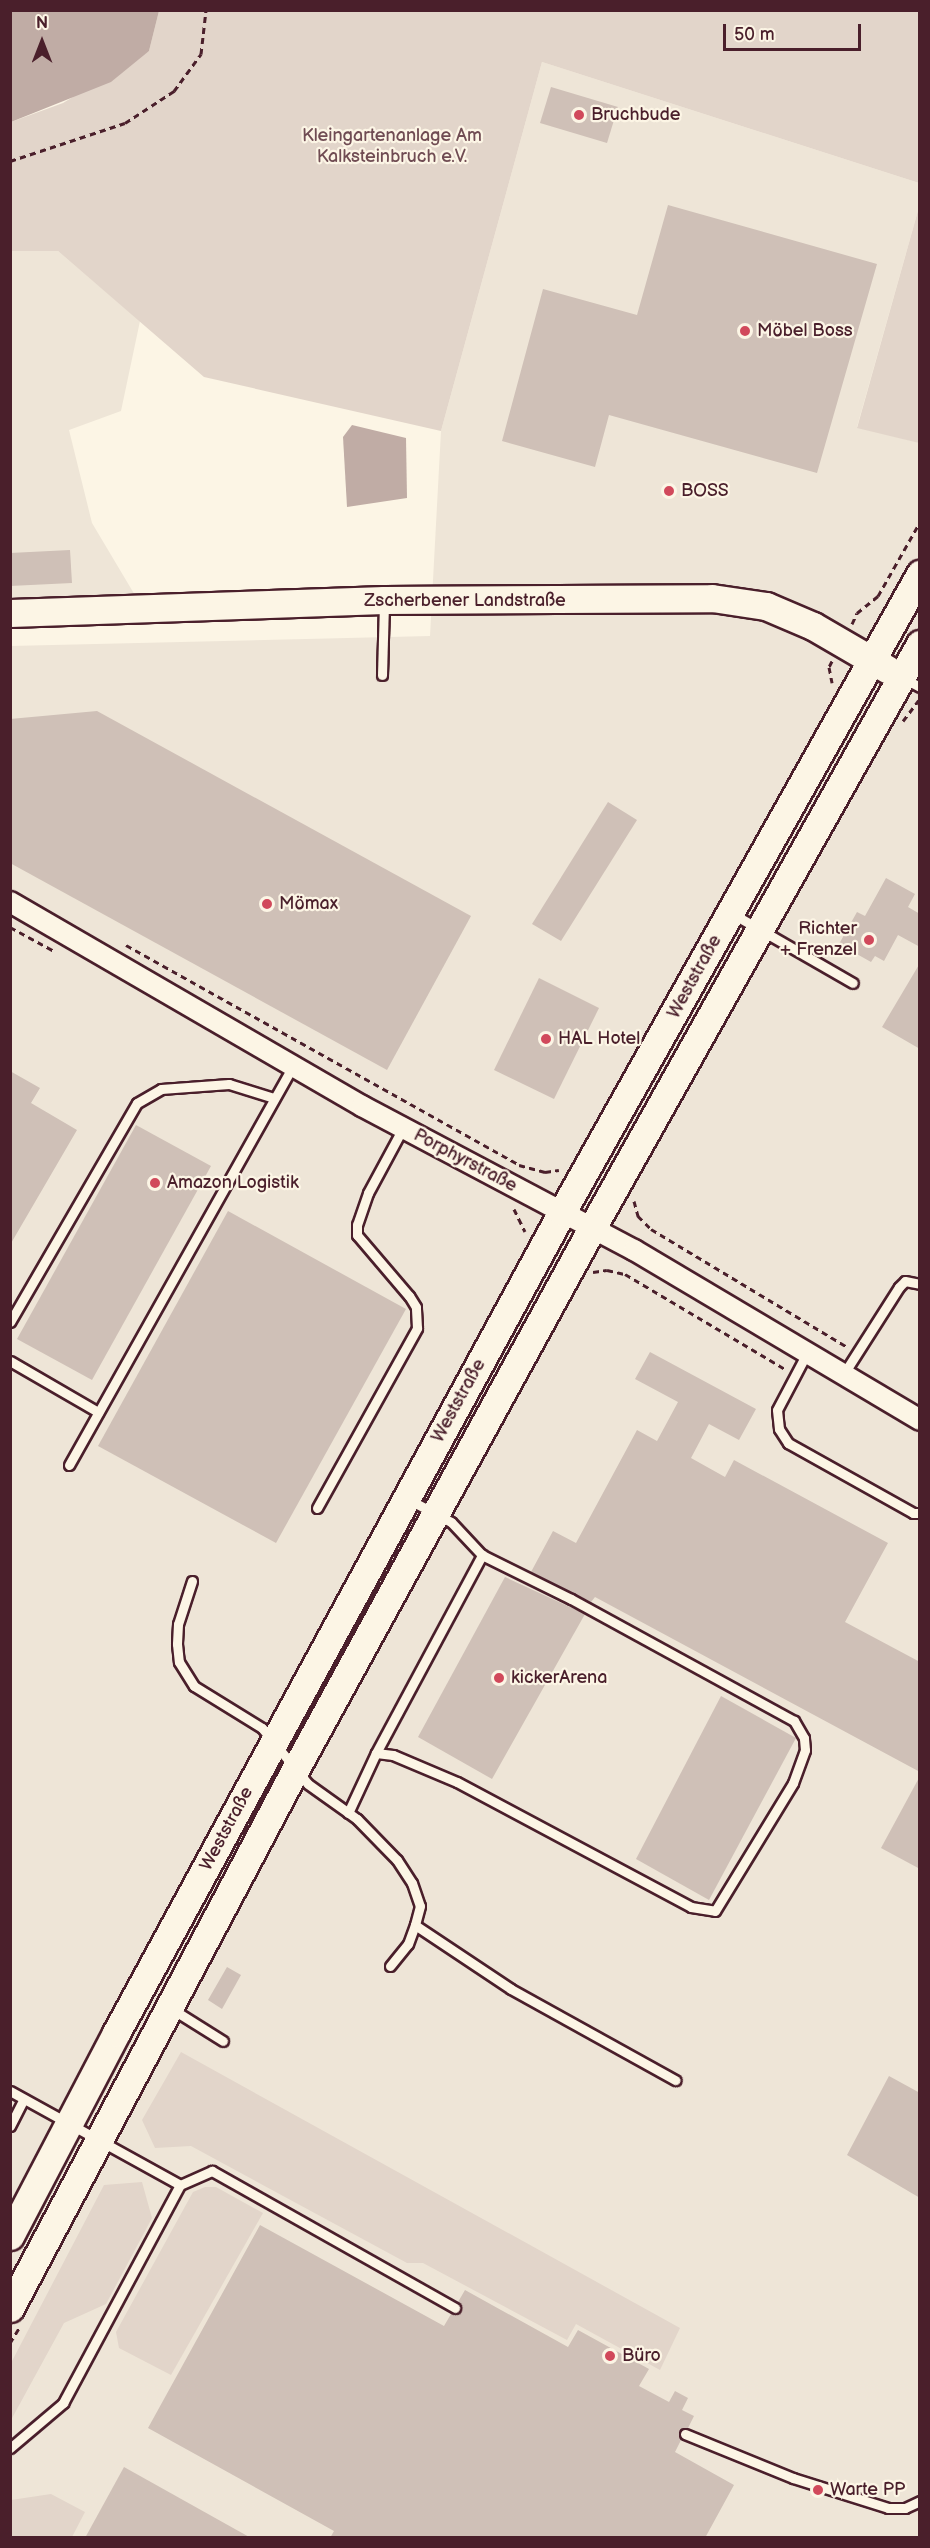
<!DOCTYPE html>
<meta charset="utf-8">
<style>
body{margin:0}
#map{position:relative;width:930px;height:2548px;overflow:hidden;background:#fcf5e5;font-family:"Balsamiq Sans",sans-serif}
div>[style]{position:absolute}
.built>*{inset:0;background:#eee5d7}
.green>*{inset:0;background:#e2d5ca}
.water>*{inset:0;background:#c0aca5}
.building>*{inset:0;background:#cfc0b7}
.path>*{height:3px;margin-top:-1.5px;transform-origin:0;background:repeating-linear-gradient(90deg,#4a1f2b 0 6px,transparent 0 10.5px)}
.roads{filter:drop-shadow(2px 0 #4a1f2b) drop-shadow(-2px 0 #4a1f2b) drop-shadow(0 2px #4a1f2b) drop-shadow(0 -2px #4a1f2b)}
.lane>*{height:9px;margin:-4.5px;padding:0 4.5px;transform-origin:4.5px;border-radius:4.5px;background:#fcf5e5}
.street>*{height:20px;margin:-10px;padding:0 10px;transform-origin:10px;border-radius:10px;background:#fcf5e5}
.secondary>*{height:27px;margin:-13.5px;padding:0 13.5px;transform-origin:13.5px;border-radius:13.5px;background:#fcf5e5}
.dots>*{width:16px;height:16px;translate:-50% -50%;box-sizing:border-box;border:3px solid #fcf5e5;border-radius:50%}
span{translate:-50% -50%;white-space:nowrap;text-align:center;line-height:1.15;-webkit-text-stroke:4.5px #fcf5e5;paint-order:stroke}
.poi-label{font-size:18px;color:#4a1f2b}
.left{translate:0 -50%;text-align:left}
.right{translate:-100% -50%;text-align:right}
.park-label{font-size:18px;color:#704c53}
.street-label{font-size:18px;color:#4a1f2b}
.frame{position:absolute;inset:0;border:12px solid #4a1f2b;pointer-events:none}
.north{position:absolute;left:12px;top:12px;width:60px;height:60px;-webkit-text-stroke:4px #fcf5e5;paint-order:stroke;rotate:0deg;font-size:16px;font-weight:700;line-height:24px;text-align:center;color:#4a1f2b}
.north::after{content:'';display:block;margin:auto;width:21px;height:27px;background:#4a1f2b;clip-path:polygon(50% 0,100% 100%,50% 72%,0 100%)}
.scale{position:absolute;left:723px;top:24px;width:138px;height:27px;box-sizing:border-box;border:3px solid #4a1f2b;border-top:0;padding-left:8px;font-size:18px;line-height:21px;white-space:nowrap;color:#4a1f2b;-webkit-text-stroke:4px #fcf5e5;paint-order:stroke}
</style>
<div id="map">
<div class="built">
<div style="clip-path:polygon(542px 62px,919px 183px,919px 207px,857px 427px,920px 443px,919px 2537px,11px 2537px,10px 646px,430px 636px,441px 431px)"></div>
<div style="clip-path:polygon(10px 251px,58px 251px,140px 321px,121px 411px,69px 430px,92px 523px,142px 607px,11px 607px)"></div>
</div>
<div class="green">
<div style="clip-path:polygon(159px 11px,919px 11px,919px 183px,542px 62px,441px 431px,204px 377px,58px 251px,11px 251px,11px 122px,63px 103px,149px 51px)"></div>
<div style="clip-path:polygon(919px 207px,919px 443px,857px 428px)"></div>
<div style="clip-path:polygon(181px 2052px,680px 2328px,660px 2370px,576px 2324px,567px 2340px,423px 2263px,407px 2263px,191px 2146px,155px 2148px,142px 2120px)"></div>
<div style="clip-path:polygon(142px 2182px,152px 2218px,106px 2304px,64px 2323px,11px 2420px,11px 2363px,104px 2185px)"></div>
<div style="clip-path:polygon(205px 2187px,216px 2187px,263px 2213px,171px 2375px,119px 2348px,116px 2332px,193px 2192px)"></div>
<div style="clip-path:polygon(51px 2494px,85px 2512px,72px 2537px,11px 2537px,11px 2500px)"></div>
</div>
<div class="water">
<div style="clip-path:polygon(11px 10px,159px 10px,159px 11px,149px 51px,111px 82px,11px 122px)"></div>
<div style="clip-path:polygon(352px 425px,406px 438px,407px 498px,347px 507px,343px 437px)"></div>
</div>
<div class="building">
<div style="clip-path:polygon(551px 87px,618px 107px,607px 143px,540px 123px)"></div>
<div style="clip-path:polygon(668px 205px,877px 264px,817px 473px,609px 415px,595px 467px,502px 441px,543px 289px,637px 315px)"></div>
<div style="clip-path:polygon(70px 550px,72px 583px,10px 586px,10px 553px)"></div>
<div style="clip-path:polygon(97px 711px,471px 916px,387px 1070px,10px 863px,10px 719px)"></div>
<div style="clip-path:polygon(608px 802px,637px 820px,561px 941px,532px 924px)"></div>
<div style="clip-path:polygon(886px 878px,915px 894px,908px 907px,920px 914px,920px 947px,898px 935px,884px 961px,875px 956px,871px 962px,839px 944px,857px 912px,865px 916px)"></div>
<div style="clip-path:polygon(920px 963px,920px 1049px,882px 1027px)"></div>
<div style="clip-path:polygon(539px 978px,599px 1008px,554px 1099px,494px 1070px)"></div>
<div style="clip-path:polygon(10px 1071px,40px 1088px,31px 1103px,77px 1130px,10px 1245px)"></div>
<div style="clip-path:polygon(136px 1125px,211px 1166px,92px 1380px,17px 1339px)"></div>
<div style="clip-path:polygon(228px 1211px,406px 1309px,276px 1543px,98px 1446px)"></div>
<div style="clip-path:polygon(650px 1352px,756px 1409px,739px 1440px,709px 1424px,691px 1458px,725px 1477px,734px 1460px,888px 1543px,845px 1622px,920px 1662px,920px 1772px,595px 1597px,591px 1602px,531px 1572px,553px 1531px,576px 1543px,637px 1430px,657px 1441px,678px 1402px,635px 1379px)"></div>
<div style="clip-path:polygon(505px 1577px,585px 1614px,492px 1779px,418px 1737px)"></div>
<div style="clip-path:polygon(721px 1696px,796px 1738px,709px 1900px,636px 1859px)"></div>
<div style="clip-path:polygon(920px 1776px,920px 1869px,881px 1848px)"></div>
<div style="clip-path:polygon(227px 1967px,241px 1975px,222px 2009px,208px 2000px)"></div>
<div style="clip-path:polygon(889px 2076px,920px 2093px,920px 2198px,847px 2155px)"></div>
<div style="clip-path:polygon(260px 2225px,444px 2326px,451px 2314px,461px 2311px,458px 2302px,465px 2290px,568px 2347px,578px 2330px,649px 2369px,639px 2386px,669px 2402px,675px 2391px,688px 2398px,682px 2410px,694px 2416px,688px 2428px,679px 2431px,681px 2440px,675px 2452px,734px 2485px,705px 2538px,330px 2538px,334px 2531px,148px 2428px)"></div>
<div style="clip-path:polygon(124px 2467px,251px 2538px,85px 2538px)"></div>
</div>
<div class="path">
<div style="left:10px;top:161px;width:121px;rotate:-18.3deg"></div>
<div style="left:125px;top:123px;width:59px;rotate:-33.1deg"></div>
<div style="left:174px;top:91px;width:46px;rotate:-53.9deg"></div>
<div style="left:201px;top:54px;width:44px;rotate:-83.5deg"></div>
<div style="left:852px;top:624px;width:12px;rotate:-66deg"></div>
<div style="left:857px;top:613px;width:27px;rotate:-39deg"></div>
<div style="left:878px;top:596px;width:85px;rotate:-60.4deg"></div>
<div style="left:832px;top:661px;width:7px;rotate:117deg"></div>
<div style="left:829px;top:667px;width:16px;rotate:79deg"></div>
<div style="left:903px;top:721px;width:26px;rotate:-53deg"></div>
<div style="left:10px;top:927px;width:52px;rotate:28.5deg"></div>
<div style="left:126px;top:945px;width:450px;rotate:29.2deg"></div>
<div style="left:519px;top:1165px;width:27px;rotate:15deg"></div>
<div style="left:545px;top:1172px;width:14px;rotate:-8deg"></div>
<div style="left:634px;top:1201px;width:16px;rotate:75deg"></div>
<div style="left:638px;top:1216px;width:18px;rotate:45deg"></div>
<div style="left:651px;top:1229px;width:229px;rotate:31deg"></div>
<div style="left:514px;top:1209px;width:25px;rotate:64deg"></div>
<div style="left:593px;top:1272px;width:14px;rotate:-8deg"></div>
<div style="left:607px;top:1270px;width:18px;rotate:13deg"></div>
<div style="left:625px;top:1274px;width:186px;rotate:30.7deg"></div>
<div style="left:10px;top:2343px;width:17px;rotate:-59deg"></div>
</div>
<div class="roads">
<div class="lane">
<div style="left:382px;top:675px;width:72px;rotate:-88.4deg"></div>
<div style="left:903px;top:678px;width:19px;rotate:28deg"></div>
<div style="left:733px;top:914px;width:138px;rotate:29.9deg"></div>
<div style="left:10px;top:1322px;width:253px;rotate:-59.9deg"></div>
<div style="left:137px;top:1103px;width:28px;rotate:-30deg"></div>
<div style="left:161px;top:1089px;width:68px;rotate:-4.2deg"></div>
<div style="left:229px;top:1084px;width:47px;rotate:17.3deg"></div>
<div style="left:807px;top:1353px;width:64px;rotate:117.8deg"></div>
<div style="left:777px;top:1410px;width:19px;rotate:84deg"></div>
<div style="left:779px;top:1429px;width:17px;rotate:57deg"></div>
<div style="left:788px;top:1443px;width:143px;rotate:29.2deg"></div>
<div style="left:913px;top:1513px;width:7px"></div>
<div style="left:10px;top:1361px;width:102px;rotate:30.1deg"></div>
<div style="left:843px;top:1375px;width:104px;rotate:-57.5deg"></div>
<div style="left:899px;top:1287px;width:8px;rotate:-45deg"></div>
<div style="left:905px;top:1281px;width:15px;rotate:11deg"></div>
<div style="left:69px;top:1465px;width:456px;rotate:-60.7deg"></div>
<div style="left:317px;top:1508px;width:206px;rotate:-60.9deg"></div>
<div style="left:417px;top:1328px;width:21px;rotate:-93deg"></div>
<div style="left:416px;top:1307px;width:13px;rotate:-122deg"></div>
<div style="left:409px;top:1296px;width:80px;rotate:-130.4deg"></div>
<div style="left:357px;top:1235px;width:10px;rotate:-90deg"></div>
<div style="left:357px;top:1225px;width:34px;rotate:-71deg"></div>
<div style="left:368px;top:1193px;width:74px;rotate:-61.7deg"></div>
<div style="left:192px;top:1581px;width:45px;rotate:108deg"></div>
<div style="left:178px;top:1624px;width:20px;rotate:93deg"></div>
<div style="left:177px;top:1644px;width:18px;rotate:84deg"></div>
<div style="left:179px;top:1662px;width:28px;rotate:58deg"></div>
<div style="left:194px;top:1686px;width:80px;rotate:31.7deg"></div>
<div style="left:262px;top:1728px;width:72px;rotate:50.6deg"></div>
<div style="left:308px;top:1784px;width:60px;rotate:35.5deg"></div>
<div style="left:357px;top:1819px;width:57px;rotate:45.7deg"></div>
<div style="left:397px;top:1860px;width:27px;rotate:57deg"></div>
<div style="left:412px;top:1883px;width:24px;rotate:71deg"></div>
<div style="left:420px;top:1906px;width:20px;rotate:105deg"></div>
<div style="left:415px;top:1925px;width:115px;rotate:33.7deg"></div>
<div style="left:511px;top:1989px;width:188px;rotate:29deg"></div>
<div style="left:376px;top:1753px;width:225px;rotate:-61.8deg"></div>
<div style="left:348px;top:1813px;width:66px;rotate:-65deg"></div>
<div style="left:376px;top:1753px;width:17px;rotate:7deg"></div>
<div style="left:393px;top:1755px;width:69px;rotate:22.9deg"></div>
<div style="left:457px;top:1782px;width:265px;rotate:28.1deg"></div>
<div style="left:691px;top:1907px;width:24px;rotate:9deg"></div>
<div style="left:715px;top:1911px;width:150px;rotate:-58.6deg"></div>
<div style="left:793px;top:1783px;width:35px;rotate:-70deg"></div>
<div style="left:805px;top:1750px;width:12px;rotate:-95deg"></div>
<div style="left:804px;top:1738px;width:20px;rotate:-120deg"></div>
<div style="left:794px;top:1721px;width:254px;rotate:-151.3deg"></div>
<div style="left:571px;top:1599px;width:99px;rotate:-153.7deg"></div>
<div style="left:482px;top:1555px;width:45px;rotate:-133.2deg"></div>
<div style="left:451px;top:1522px;width:49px;rotate:-151.9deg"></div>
<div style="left:390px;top:1966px;width:28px;rotate:-51deg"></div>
<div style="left:408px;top:1944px;width:20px;rotate:-70deg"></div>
<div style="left:172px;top:2009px;width:60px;rotate:32.1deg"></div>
<div style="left:10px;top:2091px;width:194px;rotate:28.9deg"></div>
<div style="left:10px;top:2126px;width:30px;rotate:-63deg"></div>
<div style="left:685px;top:2434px;width:117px;rotate:22.2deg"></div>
<div style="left:793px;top:2478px;width:100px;rotate:17.5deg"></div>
<div style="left:888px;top:2508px;width:17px"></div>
<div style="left:905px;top:2508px;width:17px;rotate:-25deg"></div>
<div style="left:10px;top:2448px;width:70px;rotate:-40.3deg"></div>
<div style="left:63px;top:2403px;width:247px;rotate:-61.8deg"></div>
<div style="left:180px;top:2185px;width:35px;rotate:-24deg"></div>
<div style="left:212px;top:2171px;width:279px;rotate:29.4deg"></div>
</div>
<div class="street">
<div style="left:10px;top:902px;width:407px;rotate:30.1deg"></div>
<div style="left:362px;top:1106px;width:308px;rotate:27.9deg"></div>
<div style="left:634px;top:1250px;width:333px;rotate:30.7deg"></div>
</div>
<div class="secondary">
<div style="left:10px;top:613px;width:374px;rotate:-2deg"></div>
<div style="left:384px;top:600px;width:328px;rotate:-0.3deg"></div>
<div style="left:712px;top:598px;width:55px;rotate:8.4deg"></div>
<div style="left:766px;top:606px;width:51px;rotate:23.1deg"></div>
<div style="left:813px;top:626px;width:86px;rotate:30.2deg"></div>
<div style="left:10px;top:2236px;width:229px;rotate:-62.4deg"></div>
<div style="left:116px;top:2033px;width:934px;rotate:-61.49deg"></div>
<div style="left:562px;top:1212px;width:732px;rotate:-60.7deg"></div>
<div style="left:10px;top:2308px;width:611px;rotate:-62.09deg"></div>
<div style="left:296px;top:1768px;width:616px;rotate:-61.27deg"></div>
<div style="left:592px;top:1228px;width:670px;rotate:-60.68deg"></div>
</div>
</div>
<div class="dots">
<div style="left:579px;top:115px;background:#d1495b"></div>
<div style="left:745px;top:331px;background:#d1495b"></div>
<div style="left:669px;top:491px;background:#d1495b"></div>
<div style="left:267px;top:904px;background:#d1495b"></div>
<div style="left:869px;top:940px;background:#d1495b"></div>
<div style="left:546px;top:1039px;background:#d1495b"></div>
<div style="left:155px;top:1183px;background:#d1495b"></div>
<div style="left:499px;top:1678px;background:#d1495b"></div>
<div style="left:610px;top:2356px;background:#d1495b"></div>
<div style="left:818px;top:2490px;background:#d1495b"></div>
</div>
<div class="poi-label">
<span class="left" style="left:591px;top:115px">Bruchbude</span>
<span class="left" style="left:757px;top:331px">Möbel Boss</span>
<span class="left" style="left:681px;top:491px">BOSS</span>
<span class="left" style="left:279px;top:904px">Mömax</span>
<span class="right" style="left:857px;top:940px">Richter<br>+ Frenzel</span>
<span class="left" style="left:558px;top:1039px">HAL Hotel</span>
<span class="left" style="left:167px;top:1183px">Amazon Logistik</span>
<span class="left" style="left:511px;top:1678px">kickerArena</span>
<span class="left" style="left:622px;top:2356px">Büro</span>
<span class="left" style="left:830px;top:2490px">Warte PP</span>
</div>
<div class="park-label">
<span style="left:392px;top:147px">Kleingartenanlage Am<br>Kalksteinbruch e.V.</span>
</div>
<div class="street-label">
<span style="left:465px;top:601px">Zscherbener Landstraße</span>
<span style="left:695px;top:977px;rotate:-61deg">Weststraße</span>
<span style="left:465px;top:1161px;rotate:28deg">Porphyrstraße</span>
<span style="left:459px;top:1401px;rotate:-61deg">Weststraße</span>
<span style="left:227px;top:1829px;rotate:-62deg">Weststraße</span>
</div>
<div class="frame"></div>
<div class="north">N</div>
<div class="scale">50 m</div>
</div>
